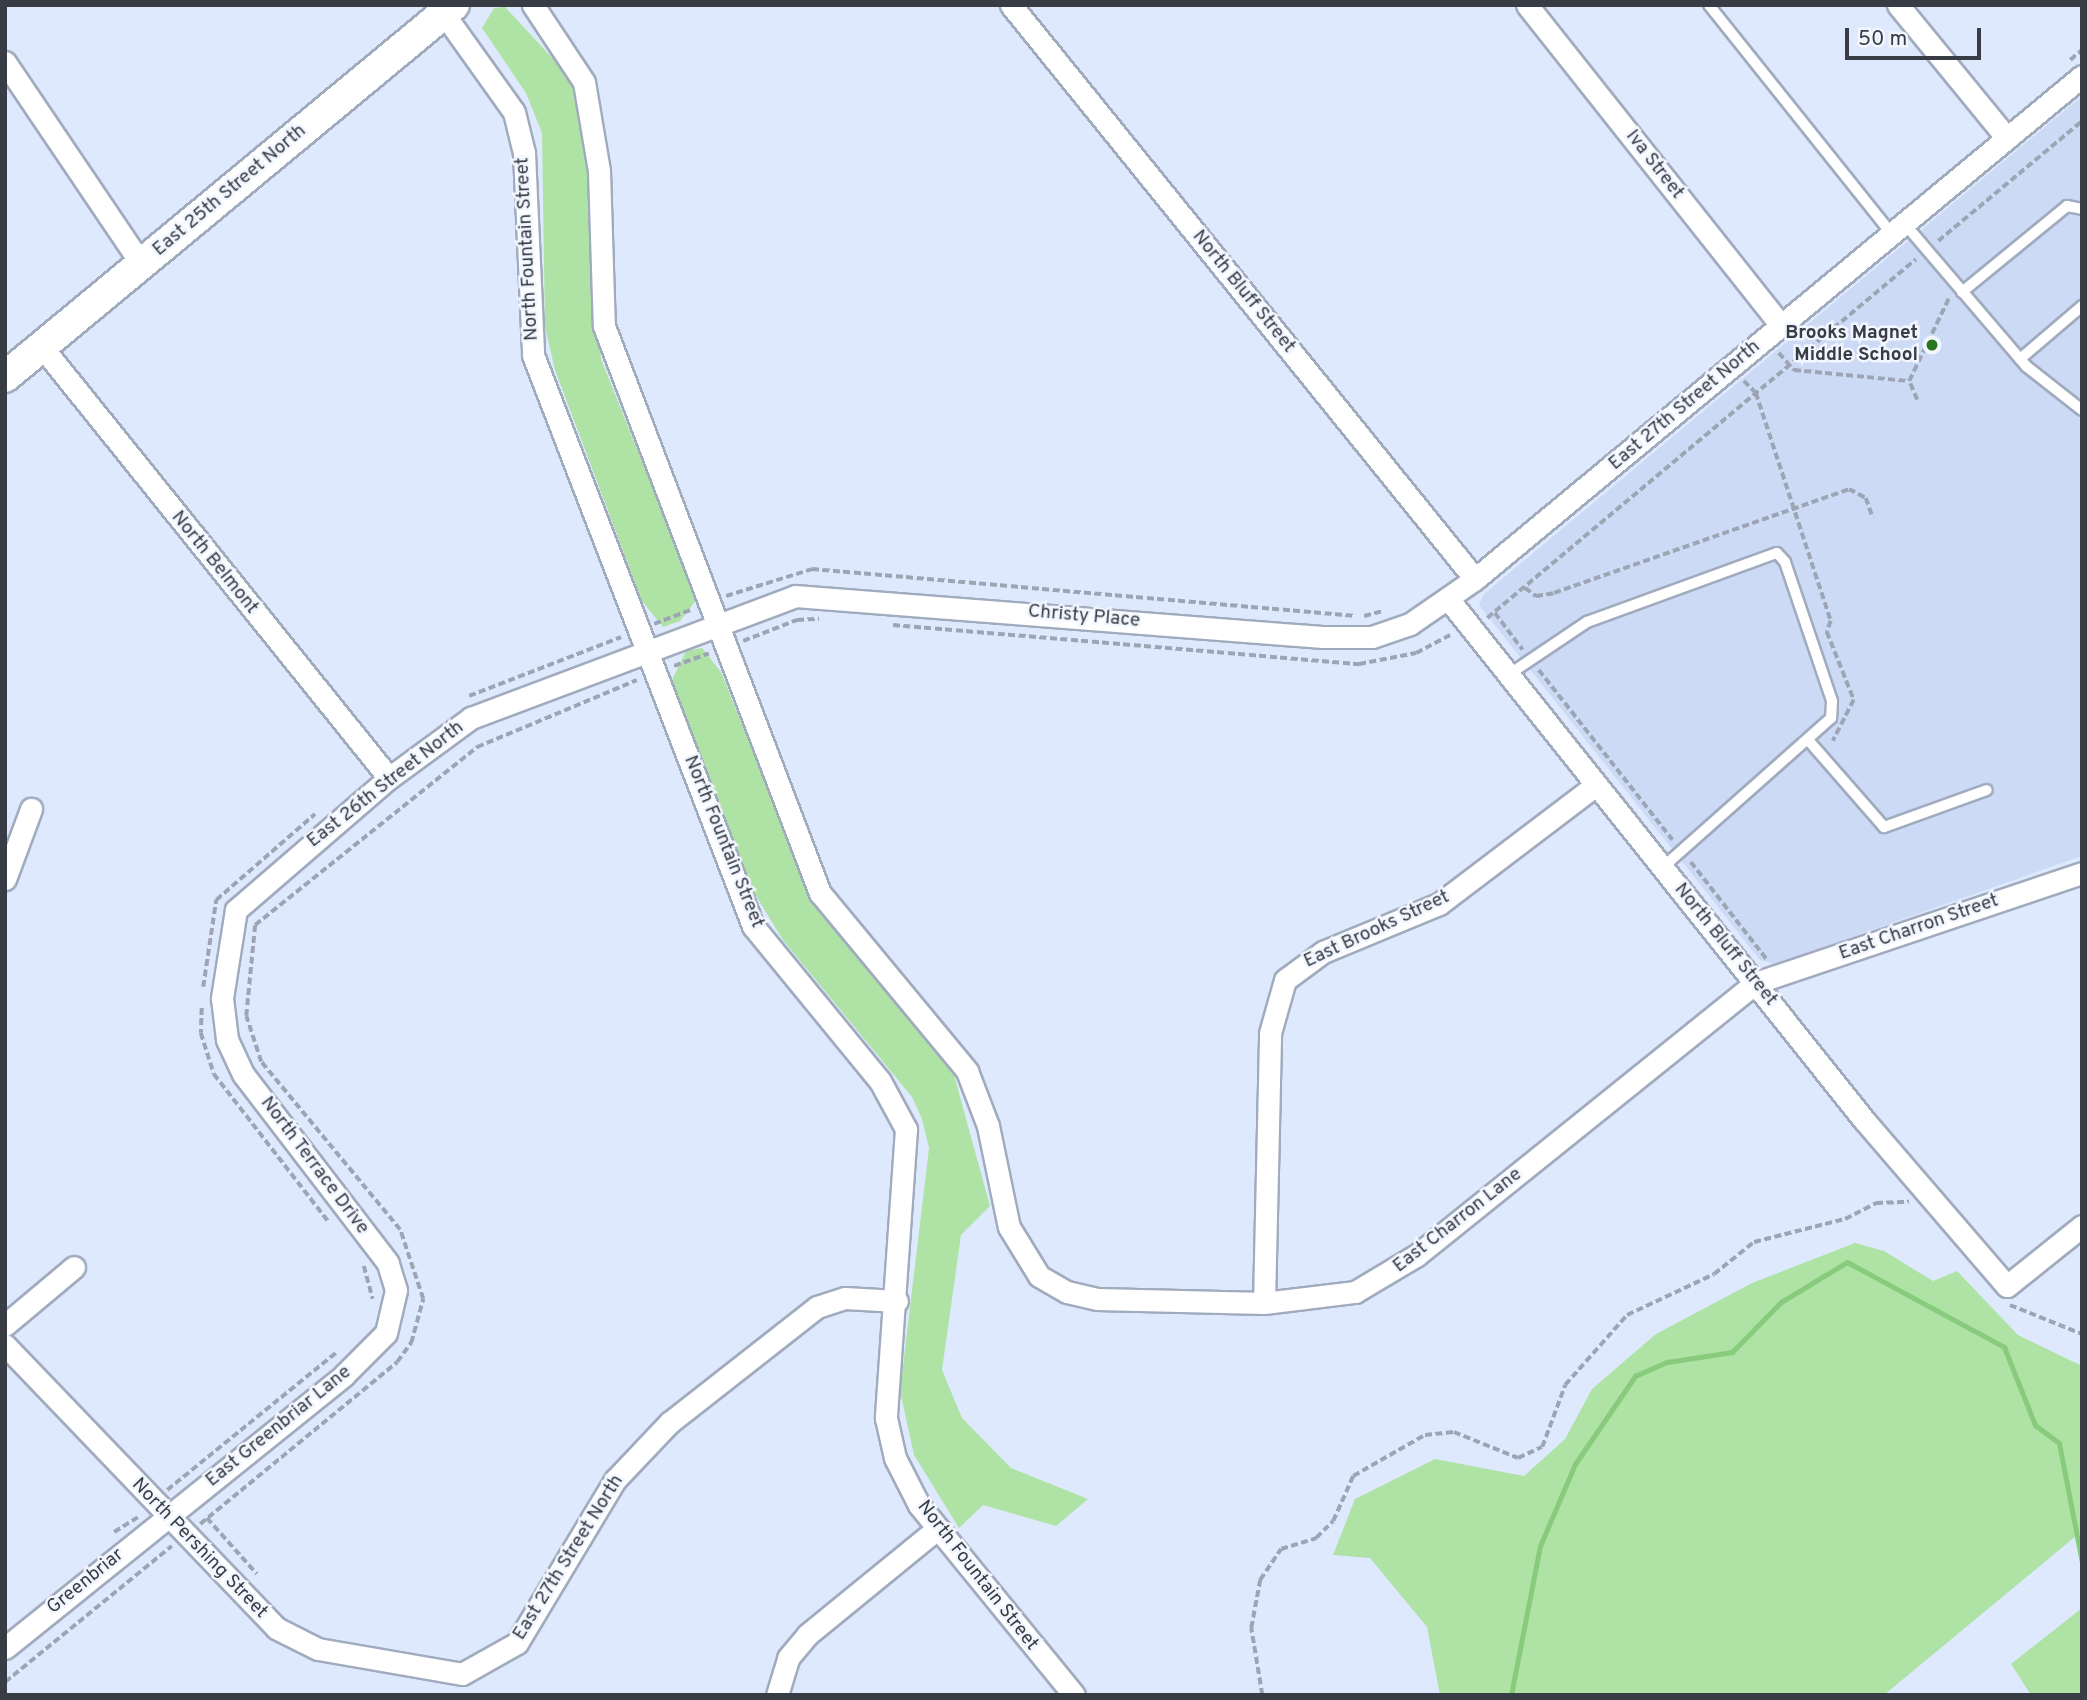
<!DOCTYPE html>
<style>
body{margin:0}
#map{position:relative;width:2087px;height:1700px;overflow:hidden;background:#dee9fe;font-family:Overpass,sans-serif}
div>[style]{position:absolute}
.built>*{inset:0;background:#ccdaf5}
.green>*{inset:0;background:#aee3a5}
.stream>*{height:5px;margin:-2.5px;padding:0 2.5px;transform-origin:2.5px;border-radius:2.5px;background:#88cb7d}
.path>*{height:3.5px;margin-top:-1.75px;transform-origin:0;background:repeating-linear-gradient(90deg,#9da5b5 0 7px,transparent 0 10.5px)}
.roads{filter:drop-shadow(2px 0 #a1abbe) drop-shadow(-2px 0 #a1abbe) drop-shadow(0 2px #a1abbe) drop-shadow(0 -2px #a1abbe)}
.lane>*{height:10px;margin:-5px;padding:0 5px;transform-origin:5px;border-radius:5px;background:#fff}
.street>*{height:21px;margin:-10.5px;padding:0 10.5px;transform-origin:10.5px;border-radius:10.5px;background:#fff}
.secondary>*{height:30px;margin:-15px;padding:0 15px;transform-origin:15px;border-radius:15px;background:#fff}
.dots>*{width:19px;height:19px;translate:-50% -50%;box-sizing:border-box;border:4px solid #f2f6ff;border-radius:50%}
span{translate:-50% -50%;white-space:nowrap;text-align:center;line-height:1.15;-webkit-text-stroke:5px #f2f6ff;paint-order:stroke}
.street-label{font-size:19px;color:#383d45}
.poi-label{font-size:19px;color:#383d45;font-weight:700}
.right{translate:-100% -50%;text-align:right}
.frame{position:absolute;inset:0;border:7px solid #383d45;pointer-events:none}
.scale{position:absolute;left:1845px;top:28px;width:136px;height:32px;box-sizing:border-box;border:4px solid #383d45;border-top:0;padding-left:9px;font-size:21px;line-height:24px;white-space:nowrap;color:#383d45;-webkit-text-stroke:5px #f2f6ff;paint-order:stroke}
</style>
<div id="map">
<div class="built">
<div style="clip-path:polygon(2082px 96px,2082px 856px,1775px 964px,1760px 960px,1479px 605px,1484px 594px)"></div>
</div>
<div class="green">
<div style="clip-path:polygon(505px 7px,569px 76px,580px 106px,591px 173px,601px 359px,697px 599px,680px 621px,663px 627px,642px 601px,555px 370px,545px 327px,542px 133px,526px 93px,482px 28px,494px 8px)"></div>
<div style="clip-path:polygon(702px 648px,721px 672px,811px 897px,954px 1075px,990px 1206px,961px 1235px,942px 1370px,962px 1418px,1011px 1468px,1088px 1499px,1056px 1526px,983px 1505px,959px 1528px,914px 1455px,900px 1391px,929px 1148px,922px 1119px,912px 1097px,783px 940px,753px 891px,672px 680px,686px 651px)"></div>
<div style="clip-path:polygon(1855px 1243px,1884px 1251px,1933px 1281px,1957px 1271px,2018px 1335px,2082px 1366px,2082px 1531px,1884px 1695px,1440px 1695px,1427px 1627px,1370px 1558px,1333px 1555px,1355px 1499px,1435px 1459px,1524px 1476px,1565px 1439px,1592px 1389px,1656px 1334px,1752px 1283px)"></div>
<div style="clip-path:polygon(2082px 1608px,2082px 1695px,2031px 1695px,2011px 1664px)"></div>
</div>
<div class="stream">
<div style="left:1511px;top:1695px;width:152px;rotate:-79deg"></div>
<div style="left:1540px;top:1546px;width:89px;rotate:-66.9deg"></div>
<div style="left:1575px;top:1464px;width:107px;rotate:-55.7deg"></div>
<div style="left:1635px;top:1376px;width:35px;rotate:-24deg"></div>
<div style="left:1667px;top:1362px;width:66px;rotate:-8.7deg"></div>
<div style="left:1732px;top:1352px;width:70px;rotate:-45.6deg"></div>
<div style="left:1781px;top:1302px;width:77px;rotate:-31.2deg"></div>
<div style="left:1847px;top:1262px;width:179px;rotate:28.4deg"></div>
<div style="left:2004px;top:1347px;width:84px;rotate:68.3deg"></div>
<div style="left:2035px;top:1425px;width:30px;rotate:37deg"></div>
<div style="left:2059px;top:1443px;width:121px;rotate:79.1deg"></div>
</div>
<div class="path">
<div style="left:2070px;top:60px;width:16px;rotate:-40deg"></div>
<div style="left:1938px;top:241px;width:187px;rotate:-39.8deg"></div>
<div style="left:1779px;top:353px;width:23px;rotate:49deg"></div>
<div style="left:1794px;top:370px;width:116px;rotate:5.5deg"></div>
<div style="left:1744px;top:381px;width:17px;rotate:45deg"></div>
<div style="left:1756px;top:393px;width:240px;rotate:71.8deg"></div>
<div style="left:1831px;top:621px;width:12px;rotate:110deg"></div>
<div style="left:1827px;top:632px;width:73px;rotate:68.3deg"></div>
<div style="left:1854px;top:700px;width:46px;rotate:117.1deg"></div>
<div style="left:1917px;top:400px;width:21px;rotate:-113deg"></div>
<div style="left:1909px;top:381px;width:92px;rotate:-64.3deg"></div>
<div style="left:1525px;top:588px;width:14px;rotate:36deg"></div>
<div style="left:1536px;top:596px;width:18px;rotate:-9deg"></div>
<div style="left:1554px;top:593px;width:313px;rotate:-19.4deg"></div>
<div style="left:1849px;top:489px;width:19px;rotate:28deg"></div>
<div style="left:1866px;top:498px;width:21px;rotate:71deg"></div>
<div style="left:726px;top:596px;width:90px;rotate:-17.4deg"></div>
<div style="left:812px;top:569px;width:546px;rotate:4.94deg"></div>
<div style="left:1495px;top:613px;width:46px;rotate:52.9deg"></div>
<div style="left:1364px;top:616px;width:20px;rotate:-15deg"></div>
<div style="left:1487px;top:618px;width:559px;rotate:-39.92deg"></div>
<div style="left:654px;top:624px;width:42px;rotate:-21deg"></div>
<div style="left:893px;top:625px;width:468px;rotate:4.8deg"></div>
<div style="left:1359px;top:664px;width:58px;rotate:-10.9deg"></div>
<div style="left:1416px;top:653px;width:40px;rotate:-28deg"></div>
<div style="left:743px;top:641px;width:58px;rotate:-21.3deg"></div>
<div style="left:797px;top:620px;width:22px;rotate:-3deg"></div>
<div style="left:674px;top:666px;width:37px;rotate:-20deg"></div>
<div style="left:1539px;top:670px;width:216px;rotate:51.8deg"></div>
<div style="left:469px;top:696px;width:163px;rotate:-21.2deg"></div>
<div style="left:1691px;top:862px;width:125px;rotate:52.1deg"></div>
<div style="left:203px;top:987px;width:88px;rotate:-81.5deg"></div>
<div style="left:216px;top:900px;width:131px;rotate:-41deg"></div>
<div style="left:202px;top:1008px;width:25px;rotate:92deg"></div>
<div style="left:201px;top:1033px;width:43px;rotate:72.4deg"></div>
<div style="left:214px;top:1074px;width:187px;rotate:52.2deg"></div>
<div style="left:364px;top:1266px;width:34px;rotate:75deg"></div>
<div style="left:2010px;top:1305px;width:78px;rotate:21.9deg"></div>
<div style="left:167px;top:1490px;width:220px;rotate:-39.1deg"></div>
<div style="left:207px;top:1518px;width:75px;rotate:48.2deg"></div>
<div style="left:200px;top:1524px;width:255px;rotate:-39.4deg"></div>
<div style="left:397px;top:1362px;width:24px;rotate:-54deg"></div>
<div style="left:411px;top:1343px;width:46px;rotate:-74.7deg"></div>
<div style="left:423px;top:1299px;width:73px;rotate:-108.4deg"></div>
<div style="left:400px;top:1230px;width:218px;rotate:-129.6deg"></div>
<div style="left:261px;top:1062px;width:48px;rotate:-108.1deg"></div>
<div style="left:246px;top:1016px;width:91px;rotate:-84.4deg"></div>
<div style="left:255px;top:925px;width:285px;rotate:-38.7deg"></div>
<div style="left:477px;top:747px;width:173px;rotate:-22.7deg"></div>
<div style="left:114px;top:1532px;width:28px;rotate:-32deg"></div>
<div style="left:5px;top:1682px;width:215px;rotate:-39.2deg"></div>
<div style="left:1262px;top:1695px;width:68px;rotate:-99.3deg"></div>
<div style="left:1251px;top:1628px;width:49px;rotate:-79.4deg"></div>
<div style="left:1260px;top:1580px;width:37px;rotate:-56deg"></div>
<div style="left:1281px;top:1549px;width:37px;rotate:-17deg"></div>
<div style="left:1316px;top:1538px;width:24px;rotate:-45deg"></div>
<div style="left:1333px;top:1521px;width:49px;rotate:-66deg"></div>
<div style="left:1353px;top:1476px;width:83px;rotate:-29.7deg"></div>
<div style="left:1425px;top:1435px;width:29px;rotate:-6deg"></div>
<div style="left:1454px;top:1432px;width:69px;rotate:22.1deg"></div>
<div style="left:1518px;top:1458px;width:26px;rotate:-25deg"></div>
<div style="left:1542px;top:1447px;width:66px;rotate:-69.6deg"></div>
<div style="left:1565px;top:1385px;width:94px;rotate:-48.5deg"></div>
<div style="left:1627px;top:1315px;width:96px;rotate:-25.2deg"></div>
<div style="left:1714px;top:1274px;width:51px;rotate:-38.7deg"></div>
<div style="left:1754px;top:1242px;width:94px;rotate:-14.2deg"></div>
<div style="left:1845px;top:1219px;width:35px;rotate:-27deg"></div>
<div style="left:1876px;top:1203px;width:33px;rotate:-2deg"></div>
</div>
<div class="roads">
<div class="lane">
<div style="left:1709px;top:5px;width:292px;rotate:51.4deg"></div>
<div style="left:1904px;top:223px;width:188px;rotate:49.5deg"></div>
<div style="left:2026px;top:366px;width:71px;rotate:38.2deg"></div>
<div style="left:1962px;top:292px;width:136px;rotate:-39.3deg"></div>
<div style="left:2067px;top:206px;width:15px;rotate:11deg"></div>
<div style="left:2020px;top:359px;width:82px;rotate:-40.5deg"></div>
<div style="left:1508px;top:675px;width:95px;rotate:-33.9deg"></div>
<div style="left:1587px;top:622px;width:202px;rotate:-20deg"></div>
<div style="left:1777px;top:553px;width:12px;rotate:48deg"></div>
<div style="left:1785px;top:562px;width:147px;rotate:71.3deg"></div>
<div style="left:1832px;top:701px;width:17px;rotate:93deg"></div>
<div style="left:1831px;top:718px;width:226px;rotate:138.4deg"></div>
<div style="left:1809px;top:741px;width:114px;rotate:48.9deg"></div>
<div style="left:1884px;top:827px;width:109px;rotate:-19.8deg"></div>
</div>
<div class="street">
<div style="left:533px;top:5px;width:92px;rotate:56.5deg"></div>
<div style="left:584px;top:82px;width:90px;rotate:80.4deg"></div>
<div style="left:599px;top:171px;width:155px;rotate:88.2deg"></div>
<div style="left:604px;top:326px;width:607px;rotate:69.15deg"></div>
<div style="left:820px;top:893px;width:231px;rotate:50.4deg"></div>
<div style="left:967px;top:1071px;width:59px;rotate:69.1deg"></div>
<div style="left:988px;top:1126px;width:103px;rotate:78.3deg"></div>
<div style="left:1009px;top:1227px;width:57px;rotate:58.5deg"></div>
<div style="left:1039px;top:1276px;width:32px;rotate:30deg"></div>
<div style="left:1067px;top:1292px;width:31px;rotate:13deg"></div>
<div style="left:1097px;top:1299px;width:167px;rotate:1.4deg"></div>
<div style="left:1264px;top:1303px;width:92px;rotate:-6.9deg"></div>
<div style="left:1355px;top:1292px;width:72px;rotate:-30.8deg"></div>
<div style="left:1417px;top:1255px;width:434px;rotate:-38.8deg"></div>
<div style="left:1755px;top:983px;width:345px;rotate:-18.6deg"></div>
<div style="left:1011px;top:5px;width:738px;rotate:51.05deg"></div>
<div style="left:1527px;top:5px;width:409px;rotate:51.6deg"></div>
<div style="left:1898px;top:5px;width:172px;rotate:50.7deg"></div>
<div style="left:444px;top:14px;width:120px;rotate:54.5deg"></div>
<div style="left:514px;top:112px;width:42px;rotate:76.3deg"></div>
<div style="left:524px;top:153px;width:202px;rotate:87.4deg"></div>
<div style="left:533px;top:355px;width:612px;rotate:68.93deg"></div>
<div style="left:753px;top:926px;width:200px;rotate:50.7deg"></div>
<div style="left:880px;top:1081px;width:55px;rotate:61.6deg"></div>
<div style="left:906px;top:1129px;width:290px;rotate:94deg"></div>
<div style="left:886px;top:1418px;width:41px;rotate:77.3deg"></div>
<div style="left:895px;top:1458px;width:53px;rotate:62.9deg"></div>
<div style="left:919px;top:1505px;width:245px;rotate:50.8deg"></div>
<div style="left:5px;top:62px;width:244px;rotate:56deg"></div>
<div style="left:42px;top:347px;width:553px;rotate:51.16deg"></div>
<div style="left:1449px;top:600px;width:665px;rotate:51.41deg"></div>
<div style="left:1864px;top:1120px;width:219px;rotate:49.3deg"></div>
<div style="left:2007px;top:1286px;width:96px;rotate:-38.7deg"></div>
<div style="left:5px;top:879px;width:75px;rotate:-69.6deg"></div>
<div style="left:1264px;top:1303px;width:270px;rotate:-88.7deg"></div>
<div style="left:1270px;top:1033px;width:55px;rotate:-74.2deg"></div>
<div style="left:1285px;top:980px;width:47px;rotate:-36.4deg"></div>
<div style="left:1323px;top:952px;width:126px;rotate:-22.5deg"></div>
<div style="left:1439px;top:904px;width:197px;rotate:-37.2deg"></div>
<div style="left:5px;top:1325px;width:90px;rotate:-40deg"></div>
<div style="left:5px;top:1345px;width:392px;rotate:46.2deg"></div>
<div style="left:276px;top:1628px;width:47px;rotate:26.6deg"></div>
<div style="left:318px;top:1649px;width:146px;rotate:9.8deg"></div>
<div style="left:462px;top:1674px;width:63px;rotate:-29.4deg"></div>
<div style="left:517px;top:1643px;width:190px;rotate:-59deg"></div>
<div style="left:615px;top:1480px;width:79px;rotate:-46.5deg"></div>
<div style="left:669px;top:1423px;width:188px;rotate:-38.1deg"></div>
<div style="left:817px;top:1307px;width:29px;rotate:-18deg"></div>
<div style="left:845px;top:1298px;width:52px;rotate:3.3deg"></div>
<div style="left:5px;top:1648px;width:435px;rotate:-38.8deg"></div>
<div style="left:344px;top:1375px;width:59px;rotate:-45deg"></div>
<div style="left:386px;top:1333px;width:44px;rotate:-76.9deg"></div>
<div style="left:396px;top:1290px;width:28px;rotate:-107deg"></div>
<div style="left:388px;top:1263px;width:238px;rotate:-127.5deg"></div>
<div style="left:243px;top:1074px;width:38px;rotate:-115deg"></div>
<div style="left:227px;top:1039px;width:41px;rotate:-97deg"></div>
<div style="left:222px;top:998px;width:89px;rotate:-81deg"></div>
<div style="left:236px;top:910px;width:202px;rotate:-40.8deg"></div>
<div style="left:389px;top:778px;width:102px;rotate:-36.2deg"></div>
<div style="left:471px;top:718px;width:346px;rotate:-20.6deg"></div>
<div style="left:795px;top:596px;width:529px;rotate:4.45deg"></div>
<div style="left:1322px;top:637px;width:50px"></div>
<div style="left:1372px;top:637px;width:40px;rotate:-18.9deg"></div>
<div style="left:1410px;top:624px;width:79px;rotate:-34.7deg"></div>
<div style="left:1475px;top:579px;width:788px;rotate:-39.65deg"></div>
<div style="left:777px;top:1695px;width:39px;rotate:-73deg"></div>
<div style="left:788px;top:1658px;width:30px;rotate:-50deg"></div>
<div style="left:807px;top:1635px;width:169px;rotate:-39.2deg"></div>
</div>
<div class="secondary">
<div style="left:5px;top:377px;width:583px;rotate:-39.64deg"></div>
</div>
</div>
<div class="dots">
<div style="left:1932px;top:345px;background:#29761d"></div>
</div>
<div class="street-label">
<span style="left:1654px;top:165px;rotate:52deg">Iva Street</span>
<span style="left:230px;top:191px;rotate:-40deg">East 25th Street North</span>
<span style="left:528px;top:249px;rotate:-93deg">North Fountain Street</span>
<span style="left:1243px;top:292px;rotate:51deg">North Bluff Street</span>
<span style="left:1685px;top:406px;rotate:-40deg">East 27th Street North</span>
<span style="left:214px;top:563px;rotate:51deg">North Belmont</span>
<span style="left:1084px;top:617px;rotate:5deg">Christy Place</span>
<span style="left:386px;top:785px;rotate:-38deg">East 26th Street North</span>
<span style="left:723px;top:842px;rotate:68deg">North Fountain Street</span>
<span style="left:1919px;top:928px;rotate:-19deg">East Charron Street</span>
<span style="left:1377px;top:930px;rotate:-25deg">East Brooks Street</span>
<span style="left:1725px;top:945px;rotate:51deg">North Bluff Street</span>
<span style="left:314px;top:1166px;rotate:53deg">North Terrace Drive</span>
<span style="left:1458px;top:1221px;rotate:-38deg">East Charron Lane</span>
<span style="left:279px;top:1427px;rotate:-39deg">East Greenbriar Lane</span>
<span style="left:199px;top:1549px;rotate:46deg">North Pershing Street</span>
<span style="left:569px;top:1558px;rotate:-58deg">East 27th Street North</span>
<span style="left:977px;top:1576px;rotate:52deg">North Fountain Street</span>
<span style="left:86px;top:1582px;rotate:-39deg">Greenbriar</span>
</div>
<div class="poi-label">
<span class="right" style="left:1918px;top:345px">Brooks Magnet<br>Middle School</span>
</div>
<div class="frame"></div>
<div class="scale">50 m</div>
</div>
